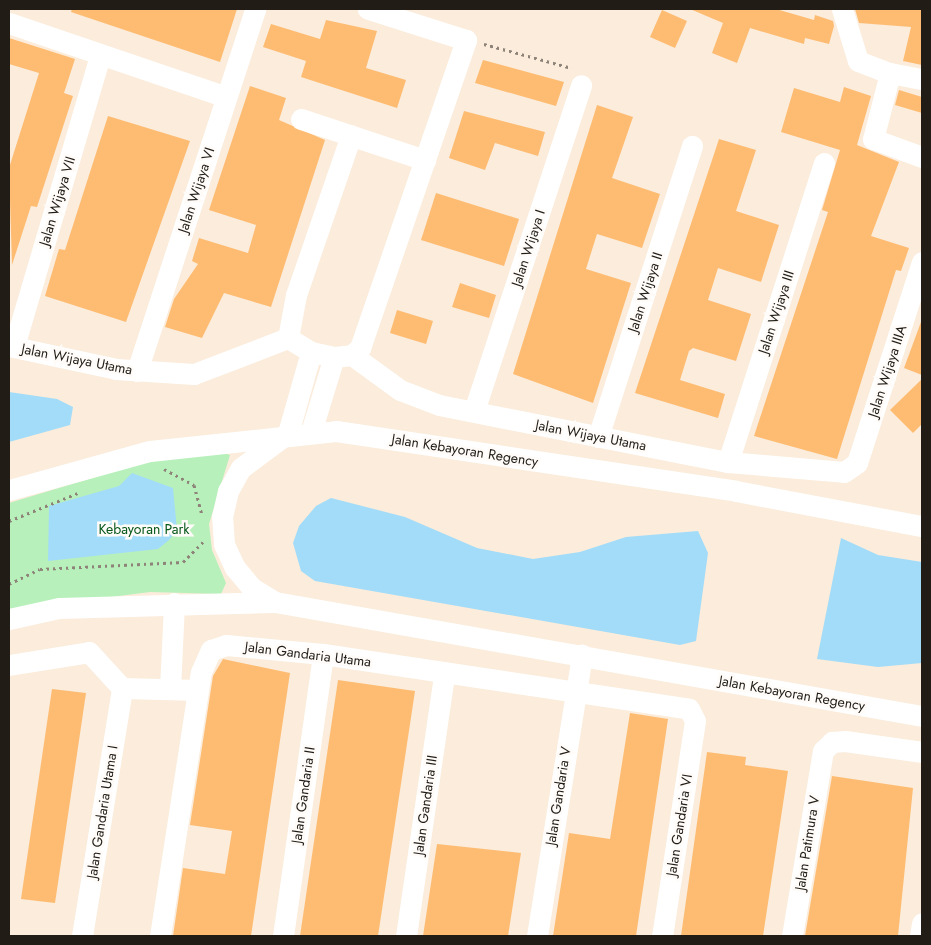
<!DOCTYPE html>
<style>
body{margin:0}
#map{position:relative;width:931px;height:945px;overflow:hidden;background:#fbecdb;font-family:Jost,sans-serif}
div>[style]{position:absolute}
.green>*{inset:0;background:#b8f0bb}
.water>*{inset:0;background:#a2dcf9}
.building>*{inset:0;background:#febc72}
.path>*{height:3px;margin-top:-1.5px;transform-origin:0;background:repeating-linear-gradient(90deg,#8d8378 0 2.5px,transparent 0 6.5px)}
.minor>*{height:21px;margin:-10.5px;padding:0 10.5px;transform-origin:10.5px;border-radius:10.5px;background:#fff}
span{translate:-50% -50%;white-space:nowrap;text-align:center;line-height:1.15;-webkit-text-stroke:5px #fefbf8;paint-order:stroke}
.street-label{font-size:14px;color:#211c16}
.park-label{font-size:14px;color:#05571a}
.frame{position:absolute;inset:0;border:10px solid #211c16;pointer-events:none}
</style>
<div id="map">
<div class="green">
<div style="clip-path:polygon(216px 450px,230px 455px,209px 524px,212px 550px,226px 583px,221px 594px,150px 592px,9px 610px,9px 503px,142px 463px)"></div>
</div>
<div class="water">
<div style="clip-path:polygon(9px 392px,57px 399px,73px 407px,70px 425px,9px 442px)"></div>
<div style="clip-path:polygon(132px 473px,173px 488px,177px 530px,169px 540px,158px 549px,48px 561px,49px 506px,119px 486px)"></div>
<div style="clip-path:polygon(331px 498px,405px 517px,477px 548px,533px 559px,580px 552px,626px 537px,698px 531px,708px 553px,696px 641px,680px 645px,315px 581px,301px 571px,293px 543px,299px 526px,316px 506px)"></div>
<div style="clip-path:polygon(841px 538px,878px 555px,922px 562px,922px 663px,878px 667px,817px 659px)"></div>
</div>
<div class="building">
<div style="clip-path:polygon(72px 9px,237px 9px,220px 62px,71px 12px)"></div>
<div style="clip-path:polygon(690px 9px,776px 9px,814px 20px,815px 15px,833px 21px,834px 26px,829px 44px,805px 38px,804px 44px,750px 28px,737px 63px,712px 53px,723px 23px)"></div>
<div style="clip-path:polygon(855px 9px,922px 9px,922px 65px,903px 61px,911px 27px,859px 23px)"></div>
<div style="clip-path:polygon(662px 10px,687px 21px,675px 48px,650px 37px)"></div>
<div style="clip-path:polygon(326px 20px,377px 31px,366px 68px,406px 80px,397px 108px,301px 77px,306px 61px,263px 47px,271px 24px,320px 39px)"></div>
<div style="clip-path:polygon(9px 38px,75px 59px,64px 93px,73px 96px,37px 207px,31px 206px,12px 265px,9px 168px,39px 73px,9px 64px)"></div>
<div style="clip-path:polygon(483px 60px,564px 82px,556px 106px,475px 83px)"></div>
<div style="clip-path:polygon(250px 86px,286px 98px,279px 120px,325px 140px,271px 307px,224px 293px,202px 338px,165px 327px,174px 299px,198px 264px,192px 261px,199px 238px,248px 253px,256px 225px,209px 210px)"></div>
<div style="clip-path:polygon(844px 87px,871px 96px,857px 145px,899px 162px,871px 236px,909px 248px,901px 271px,896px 270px,837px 459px,754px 436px,828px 212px,822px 210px,840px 150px,781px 132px,794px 88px,840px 102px)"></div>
<div style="clip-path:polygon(899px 90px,922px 97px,922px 113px,895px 105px)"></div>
<div style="clip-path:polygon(597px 105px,633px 117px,612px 178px,660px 194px,642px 248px,597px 234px,586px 269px,631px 283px,593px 403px,513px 374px)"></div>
<div style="clip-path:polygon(464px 111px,545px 132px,538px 156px,495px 143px,485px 170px,449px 158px)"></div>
<div style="clip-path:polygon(108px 116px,190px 141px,126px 322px,45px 296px,59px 249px,65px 250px)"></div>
<div style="clip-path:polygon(719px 139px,756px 150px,736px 211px,779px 225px,761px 282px,718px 268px,708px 300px,751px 314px,736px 361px,693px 348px,689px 351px,680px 380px,725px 394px,718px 418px,635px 393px)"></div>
<div style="clip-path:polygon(436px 193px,519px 219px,504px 266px,421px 240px)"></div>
<div style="clip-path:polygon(460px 283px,496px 295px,489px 318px,452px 307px)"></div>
<div style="clip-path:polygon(397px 310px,433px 321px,426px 344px,390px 333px)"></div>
<div style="clip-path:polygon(921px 322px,922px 322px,922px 375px,904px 368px)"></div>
<div style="clip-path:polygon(922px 379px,922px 424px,913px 433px,890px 410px)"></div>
<div style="clip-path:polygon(223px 659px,290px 673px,251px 936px,173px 936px,183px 868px,225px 874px,232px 831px,190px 825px,213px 676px)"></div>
<div style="clip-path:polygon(338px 680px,415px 691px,378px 936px,300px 936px)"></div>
<div style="clip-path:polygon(52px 689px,86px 693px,55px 903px,21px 899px)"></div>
<div style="clip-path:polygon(630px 713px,668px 719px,636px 936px,553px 936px,569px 833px,610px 839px)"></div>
<div style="clip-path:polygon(707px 752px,746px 757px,745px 765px,788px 771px,763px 936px,681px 936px)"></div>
<div style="clip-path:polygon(832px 776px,913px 788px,898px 936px,805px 936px)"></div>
<div style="clip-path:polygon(437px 844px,521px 853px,508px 936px,423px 936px)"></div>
</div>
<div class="path">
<div style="left:484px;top:44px;width:91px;rotate:15.3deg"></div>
<div style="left:164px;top:469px;width:34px;rotate:28deg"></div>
<div style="left:194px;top:485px;width:30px;rotate:75deg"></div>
<div style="left:9px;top:521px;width:74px;rotate:-22.1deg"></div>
<div style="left:9px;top:584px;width:34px;rotate:-26deg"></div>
<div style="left:40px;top:569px;width:143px;rotate:-2.8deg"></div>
<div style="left:183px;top:562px;width:30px;rotate:-45deg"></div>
</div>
<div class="minor">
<div style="left:842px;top:9px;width:54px;rotate:72.9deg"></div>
<div style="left:858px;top:61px;width:34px;rotate:21deg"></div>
<div style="left:890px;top:73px;width:33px;rotate:11deg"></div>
<div style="left:9px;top:23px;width:229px;rotate:18.8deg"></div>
<div style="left:890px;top:73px;width:68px;rotate:104.4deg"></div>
<div style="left:873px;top:139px;width:52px;rotate:20.2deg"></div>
<div style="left:301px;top:119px;width:131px;rotate:18.3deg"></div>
<div style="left:288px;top:338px;width:27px;rotate:31deg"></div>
<div style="left:311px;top:352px;width:24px;rotate:12deg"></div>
<div style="left:334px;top:357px;width:18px;rotate:-6deg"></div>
<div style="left:352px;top:355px;width:11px;rotate:-41deg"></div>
<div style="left:360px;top:348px;width:326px;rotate:-71deg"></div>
<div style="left:466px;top:40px;width:103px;rotate:-162.4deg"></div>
<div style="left:288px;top:338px;width:44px;rotate:-79.5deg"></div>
<div style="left:296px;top:295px;width:169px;rotate:-71deg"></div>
<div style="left:9px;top:346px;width:109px;rotate:12.1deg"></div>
<div style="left:116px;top:369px;width:78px;rotate:3.7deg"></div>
<div style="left:194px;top:374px;width:101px;rotate:-21deg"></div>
<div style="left:14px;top:346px;width:302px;rotate:-73.5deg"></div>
<div style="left:352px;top:355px;width:59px;rotate:36.1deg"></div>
<div style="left:400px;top:390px;width:42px;rotate:21deg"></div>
<div style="left:439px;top:405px;width:295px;rotate:11.2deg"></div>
<div style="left:728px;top:462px;width:116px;rotate:4.9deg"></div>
<div style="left:844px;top:472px;width:16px;rotate:-35deg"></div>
<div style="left:857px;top:463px;width:211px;rotate:-72.1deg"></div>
<div style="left:137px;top:371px;width:381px;rotate:-71.9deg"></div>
<div style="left:474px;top:411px;width:343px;rotate:-71.8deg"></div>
<div style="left:311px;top:432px;width:78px;rotate:-73deg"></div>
<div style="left:598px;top:437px;width:306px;rotate:-72.1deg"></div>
<div style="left:728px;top:462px;width:314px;rotate:-72.2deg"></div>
<div style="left:9px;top:490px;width:146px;rotate:-15.5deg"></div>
<div style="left:150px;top:451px;width:187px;rotate:-6.1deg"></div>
<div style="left:336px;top:431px;width:404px;rotate:8.5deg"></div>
<div style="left:736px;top:491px;width:189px;rotate:10.7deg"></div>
<div style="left:275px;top:602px;width:27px;rotate:-149deg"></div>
<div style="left:252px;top:588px;width:26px;rotate:-130deg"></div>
<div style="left:235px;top:568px;width:26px;rotate:-115deg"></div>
<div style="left:224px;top:544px;width:27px;rotate:-94deg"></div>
<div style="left:222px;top:517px;width:27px;rotate:-77deg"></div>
<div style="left:228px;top:491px;width:26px;rotate:-61deg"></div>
<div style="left:241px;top:468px;width:59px;rotate:-36.7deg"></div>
<div style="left:288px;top:433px;width:84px;rotate:-74.1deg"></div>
<div style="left:9px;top:619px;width:51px;rotate:-12.4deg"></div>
<div style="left:59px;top:608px;width:216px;rotate:-1.6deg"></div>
<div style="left:275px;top:602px;width:657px;rotate:9.99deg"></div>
<div style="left:9px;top:665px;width:81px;rotate:-9.2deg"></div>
<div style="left:89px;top:652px;width:49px;rotate:47.5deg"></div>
<div style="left:122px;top:688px;width:76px;rotate:1.5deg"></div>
<div style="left:170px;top:689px;width:86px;rotate:-87.3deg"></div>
<div style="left:82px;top:936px;width:251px;rotate:-80.8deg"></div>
<div style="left:160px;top:936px;width:267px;rotate:-81.2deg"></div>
<div style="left:201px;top:672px;width:24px;rotate:-66deg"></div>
<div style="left:211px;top:650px;width:16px;rotate:-18deg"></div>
<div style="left:226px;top:645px;width:97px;rotate:5.3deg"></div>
<div style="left:323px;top:654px;width:370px;rotate:8.5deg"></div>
<div style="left:689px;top:709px;width:13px;rotate:63deg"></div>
<div style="left:695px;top:721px;width:218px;rotate:98.7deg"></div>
<div style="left:283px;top:936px;width:285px;rotate:-81.9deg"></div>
<div style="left:406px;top:936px;width:265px;rotate:-81.7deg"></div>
<div style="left:537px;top:936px;width:285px;rotate:-80.9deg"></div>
<div style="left:792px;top:936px;width:188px;rotate:-80.5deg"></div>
<div style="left:823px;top:751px;width:13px;rotate:-45deg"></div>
<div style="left:832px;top:742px;width:13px;rotate:-4deg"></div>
<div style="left:845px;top:741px;width:78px;rotate:8.1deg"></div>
<div style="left:920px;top:936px;width:13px;rotate:-81deg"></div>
</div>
<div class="street-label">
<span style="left:196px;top:190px;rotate:-72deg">Jalan Wijaya VI</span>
<span style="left:57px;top:201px;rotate:-73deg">Jalan Wijaya VII</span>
<span style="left:528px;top:248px;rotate:-72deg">Jalan Wijaya I</span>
<span style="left:645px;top:292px;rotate:-72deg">Jalan Wijaya II</span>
<span style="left:776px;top:312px;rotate:-72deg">Jalan Wijaya III</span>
<span style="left:77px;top:359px;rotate:11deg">Jalan Wijaya Utama</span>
<span style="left:887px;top:371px;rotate:-72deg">Jalan Wijaya IIIA</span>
<span style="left:591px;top:435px;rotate:11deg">Jalan Wijaya Utama</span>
<span style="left:465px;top:450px;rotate:9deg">Jalan Kebayoran Regency</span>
<span style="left:308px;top:654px;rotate:7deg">Jalan Gandaria Utama</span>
<span style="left:792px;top:693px;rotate:10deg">Jalan Kebayoran Regency</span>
<span style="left:303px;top:795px;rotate:-82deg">Jalan Gandaria II</span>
<span style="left:558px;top:796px;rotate:-81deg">Jalan Gandaria V</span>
<span style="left:425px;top:805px;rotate:-82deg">Jalan Gandaria III</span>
<span style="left:102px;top:812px;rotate:-81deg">Jalan Gandaria Utama I</span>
<span style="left:679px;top:825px;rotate:-81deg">Jalan Gandaria VI</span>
<span style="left:807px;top:843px;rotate:-81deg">Jalan Patimura V</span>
</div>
<div class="park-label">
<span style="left:144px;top:529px">Kebayoran Park</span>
</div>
<div class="frame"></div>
</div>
